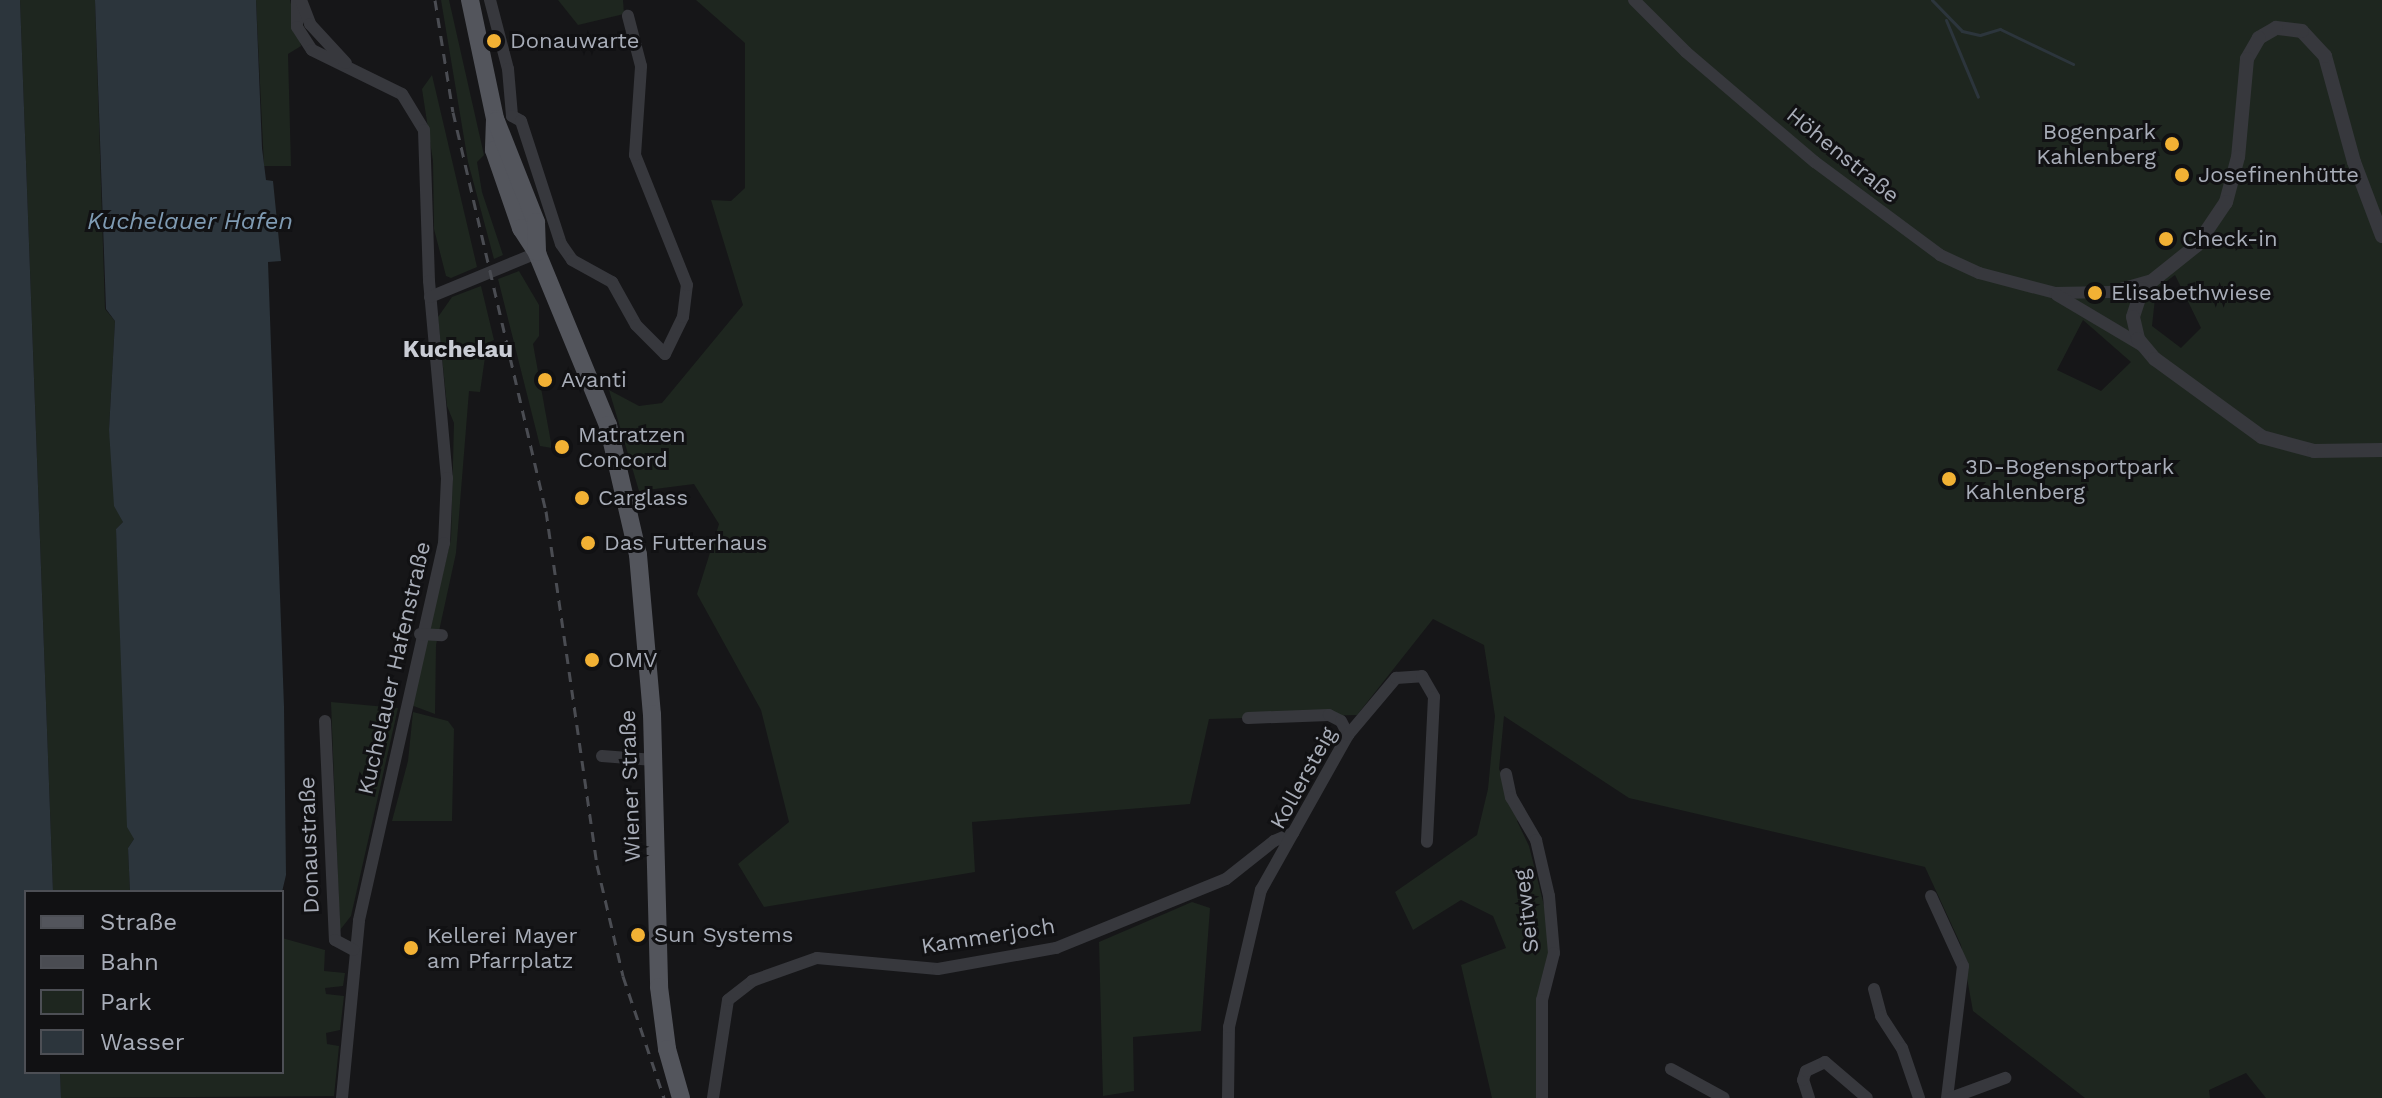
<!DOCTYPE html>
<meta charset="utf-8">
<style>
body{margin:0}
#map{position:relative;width:2382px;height:1098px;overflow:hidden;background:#161618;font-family:"Work Sans",sans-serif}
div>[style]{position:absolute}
.green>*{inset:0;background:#1e261f}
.water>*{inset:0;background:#2c353c}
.stream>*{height:3px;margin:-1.5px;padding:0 1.5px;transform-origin:1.5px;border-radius:1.5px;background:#2c353c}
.minor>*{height:12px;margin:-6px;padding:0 6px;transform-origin:6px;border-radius:6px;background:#37383d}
.tertiary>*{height:14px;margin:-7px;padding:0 7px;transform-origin:7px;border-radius:7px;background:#37383d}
.primary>*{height:18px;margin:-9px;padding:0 9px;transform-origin:9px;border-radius:9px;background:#53555c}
.rail>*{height:3px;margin-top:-1.5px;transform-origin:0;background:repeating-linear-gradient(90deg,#4a4c52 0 10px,transparent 0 18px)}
.dots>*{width:22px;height:22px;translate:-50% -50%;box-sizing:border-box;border:4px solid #111113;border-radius:50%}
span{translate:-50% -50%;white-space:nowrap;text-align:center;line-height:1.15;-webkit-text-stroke:6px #111113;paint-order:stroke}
.poi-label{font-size:22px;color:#a8adb8}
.left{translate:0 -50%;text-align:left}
.right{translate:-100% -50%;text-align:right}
.street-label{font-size:22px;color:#a8adb8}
.water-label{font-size:24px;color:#7f9bb3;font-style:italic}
.neighbourhood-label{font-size:24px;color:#c9ccd4;font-weight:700}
.legend{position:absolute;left:24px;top:890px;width:260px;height:184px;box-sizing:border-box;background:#111113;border:2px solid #4d4f55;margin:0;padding:10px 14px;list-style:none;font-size:24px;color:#a8adb8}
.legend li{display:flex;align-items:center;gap:16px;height:40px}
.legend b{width:40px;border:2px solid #4d4f55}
</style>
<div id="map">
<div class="green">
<div style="clip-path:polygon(20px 0,95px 0,105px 309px,115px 321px,109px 430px,123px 522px,116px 529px,134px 839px,128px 848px,130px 892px,53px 892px)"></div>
<div style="clip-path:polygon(256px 0,290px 0,301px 46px,288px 54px,291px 166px,264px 166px)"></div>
<div style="clip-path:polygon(441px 0,449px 0,484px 155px,477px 162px,482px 192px,503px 255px,494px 259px,468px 162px)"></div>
<div style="clip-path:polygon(558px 0,623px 0,624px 14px,578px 25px)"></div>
<div style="clip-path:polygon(evenodd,696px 0,2382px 0,2382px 1098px,2266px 1098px,2246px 1073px,2209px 1090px,2210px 1098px,2085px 1098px,1973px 1011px,1961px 945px,1925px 867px,1629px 798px,1504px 716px,1499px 769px,1521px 817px,1517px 821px,1529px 846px,1555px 949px,1544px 993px,1543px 1098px,1492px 1098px,1461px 965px,1506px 948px,1493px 916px,1461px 900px,1413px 930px,1395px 892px,1477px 835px,1488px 789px,1495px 716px,1484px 645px,1433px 619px,1357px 715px,1209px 719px,1190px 804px,972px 822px,975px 872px,764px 907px,738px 864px,789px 822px,761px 710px,697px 594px,719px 524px,694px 484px,639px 491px,609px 390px,639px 406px,662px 403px,743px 305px,711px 200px,731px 201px,745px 188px,745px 43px,696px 0,2175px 275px,2201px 328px,2181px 348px,2152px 326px,2156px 289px,2175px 275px,696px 0,2083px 320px,2131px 362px,2101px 391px,2057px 370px,2083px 320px)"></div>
<div style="clip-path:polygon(432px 75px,477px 267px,451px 278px,446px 276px,434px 229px,433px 161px,422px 89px)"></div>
<div style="clip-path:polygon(519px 271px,539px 305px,539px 336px,533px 344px,552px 448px,540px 446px,498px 279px)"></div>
<div style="clip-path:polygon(481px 286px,494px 340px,487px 343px,480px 392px,469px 391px,456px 553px,436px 645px,435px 714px,411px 705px,451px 539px,454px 423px,447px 406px,438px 317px,452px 297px)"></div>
<div style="clip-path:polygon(331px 702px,398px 708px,351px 916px,340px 930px)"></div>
<div style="clip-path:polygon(413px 712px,448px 721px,454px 729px,452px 821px,392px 821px,408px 761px)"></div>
<div style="clip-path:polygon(1192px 902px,1210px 908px,1201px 1031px,1133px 1037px,1134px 1091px,1103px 1096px,1099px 942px)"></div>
<div style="clip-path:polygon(282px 938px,325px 950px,324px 971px,345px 973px,343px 986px,325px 988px,326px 994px,344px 996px,340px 1030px,326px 1033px,327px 1044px,339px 1046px,334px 1096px,61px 1098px,60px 1072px,282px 1072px)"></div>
</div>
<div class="water">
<div style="clip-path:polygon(0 0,20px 0,53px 892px,26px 892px,26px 1072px,60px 1072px,61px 1098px,0 1098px)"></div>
<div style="clip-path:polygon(95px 0,256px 0,262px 148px,266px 180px,273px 181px,281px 261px,268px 262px,284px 707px,286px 875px,282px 892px,130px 892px,128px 848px,134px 839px,127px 827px,116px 529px,123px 522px,114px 506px,109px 430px,115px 321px,106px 309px)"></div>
</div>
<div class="stream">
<div style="left:1932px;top:0;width:43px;rotate:45.9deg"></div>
<div style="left:1962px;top:31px;width:18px;rotate:13deg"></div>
<div style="left:1980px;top:35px;width:21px;rotate:-17deg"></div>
<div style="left:2000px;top:29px;width:81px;rotate:25.6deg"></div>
<div style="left:1946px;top:20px;width:83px;rotate:67.4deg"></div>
</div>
<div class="minor">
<div style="left:297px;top:0;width:27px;rotate:90deg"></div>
<div style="left:297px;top:27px;width:27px;rotate:57deg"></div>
<div style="left:312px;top:50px;width:100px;rotate:26.1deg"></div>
<div style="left:402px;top:94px;width:42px;rotate:58.6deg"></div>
<div style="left:424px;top:130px;width:151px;rotate:88.1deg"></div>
<div style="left:429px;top:281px;width:198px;rotate:84.8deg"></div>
<div style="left:447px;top:478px;width:65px;rotate:92.6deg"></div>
<div style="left:444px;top:543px;width:387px;rotate:102.7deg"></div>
<div style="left:359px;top:921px;width:178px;rotate:95.5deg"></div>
<div style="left:301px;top:0;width:26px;rotate:69deg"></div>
<div style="left:310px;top:24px;width:53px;rotate:47.3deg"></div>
<div style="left:490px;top:0;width:71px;rotate:75.4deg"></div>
<div style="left:508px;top:69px;width:47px;rotate:85.1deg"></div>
<div style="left:1634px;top:0;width:74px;rotate:45deg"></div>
<div style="left:1686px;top:52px;width:170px;rotate:40.5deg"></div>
<div style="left:1815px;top:162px;width:156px;rotate:36.6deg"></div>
<div style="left:1940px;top:255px;width:43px;rotate:24.8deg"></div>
<div style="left:1979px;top:273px;width:79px;rotate:14.7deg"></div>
<div style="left:2055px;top:293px;width:55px;rotate:-1deg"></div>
<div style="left:2110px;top:292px;width:41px;rotate:-15.8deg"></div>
<div style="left:512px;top:116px;width:10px;rotate:29deg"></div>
<div style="left:521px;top:121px;width:129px;rotate:72deg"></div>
<div style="left:561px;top:244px;width:19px;rotate:55deg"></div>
<div style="left:572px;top:260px;width:46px;rotate:28.8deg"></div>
<div style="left:612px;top:282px;width:49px;rotate:60.8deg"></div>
<div style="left:636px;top:325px;width:41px;rotate:45deg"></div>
<div style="left:665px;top:354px;width:41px;rotate:-64.1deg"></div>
<div style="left:683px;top:317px;width:32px;rotate:-83deg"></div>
<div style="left:687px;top:285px;width:140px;rotate:-111.8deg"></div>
<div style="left:635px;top:155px;width:89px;rotate:-86.1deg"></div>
<div style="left:641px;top:66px;width:52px;rotate:-104.6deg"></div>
<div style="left:2057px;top:295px;width:100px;rotate:30.7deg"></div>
<div style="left:430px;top:297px;width:116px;rotate:-22.4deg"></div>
<div style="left:420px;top:634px;width:22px;rotate:3deg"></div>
<div style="left:1248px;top:718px;width:81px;rotate:-2.1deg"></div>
<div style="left:1329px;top:715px;width:13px;rotate:27deg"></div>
<div style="left:1341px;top:721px;width:16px;rotate:63deg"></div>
<div style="left:325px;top:721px;width:219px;rotate:87.4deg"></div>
<div style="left:335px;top:940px;width:21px;rotate:28deg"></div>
<div style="left:602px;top:756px;width:52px;rotate:4.4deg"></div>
<div style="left:1506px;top:774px;width:24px;rotate:78deg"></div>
<div style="left:1511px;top:797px;width:50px;rotate:59.8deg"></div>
<div style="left:1536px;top:840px;width:57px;rotate:76.9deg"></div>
<div style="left:1549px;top:896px;width:57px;rotate:85deg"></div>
<div style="left:1554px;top:953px;width:49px;rotate:104.3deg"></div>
<div style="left:1542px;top:1000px;width:98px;rotate:90deg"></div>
<div style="left:1931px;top:896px;width:77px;rotate:65.4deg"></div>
<div style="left:1963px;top:966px;width:133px;rotate:96.9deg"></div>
<div style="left:1874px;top:989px;width:28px;rotate:75deg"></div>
<div style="left:1881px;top:1016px;width:38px;rotate:57deg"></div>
<div style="left:1902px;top:1048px;width:53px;rotate:71.2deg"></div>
<div style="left:1671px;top:1069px;width:60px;rotate:28.7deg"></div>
<div style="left:713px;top:1098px;width:99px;rotate:-81.3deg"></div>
<div style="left:728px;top:1000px;width:31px;rotate:-38deg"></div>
<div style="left:752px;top:981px;width:69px;rotate:-19.5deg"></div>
<div style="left:817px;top:958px;width:121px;rotate:5.2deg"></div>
<div style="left:938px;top:969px;width:120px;rotate:-10.1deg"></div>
<div style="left:1056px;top:948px;width:183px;rotate:-22.1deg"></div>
<div style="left:1226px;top:879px;width:61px;rotate:-38.4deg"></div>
<div style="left:1274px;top:841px;width:21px;rotate:-23deg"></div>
<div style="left:1228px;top:1098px;width:71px;rotate:-89.2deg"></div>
<div style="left:1229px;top:1027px;width:141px;rotate:-76.9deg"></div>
<div style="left:1261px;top:890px;width:178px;rotate:-60.7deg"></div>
<div style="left:1348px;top:735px;width:75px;rotate:-49.9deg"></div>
<div style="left:1396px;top:678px;width:26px;rotate:-4deg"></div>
<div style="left:1422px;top:676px;width:24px;rotate:60deg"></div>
<div style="left:1434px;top:697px;width:145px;rotate:92.8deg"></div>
<div style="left:1809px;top:1098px;width:19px;rotate:-108deg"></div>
<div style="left:1803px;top:1080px;width:9px;rotate:-72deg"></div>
<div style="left:1806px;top:1071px;width:21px;rotate:-25deg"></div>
<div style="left:1825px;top:1062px;width:55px;rotate:40.6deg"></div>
<div style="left:1951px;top:1098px;width:58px;rotate:-20.3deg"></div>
</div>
<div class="tertiary">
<div style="left:2382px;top:236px;width:79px;rotate:-110.7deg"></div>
<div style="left:2354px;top:162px;width:110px;rotate:-105.3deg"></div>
<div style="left:2325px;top:56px;width:34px;rotate:-133deg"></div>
<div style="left:2302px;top:31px;width:26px;rotate:-173deg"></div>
<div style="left:2276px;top:28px;width:20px;rotate:150deg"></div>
<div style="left:2259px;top:38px;width:24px;rotate:120deg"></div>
<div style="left:2247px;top:59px;width:98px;rotate:95.2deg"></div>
<div style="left:2238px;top:157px;width:47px;rotate:104.9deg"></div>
<div style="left:2226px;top:202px;width:52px;rotate:124deg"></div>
<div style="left:2197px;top:245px;width:70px;rotate:141.3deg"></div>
<div style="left:2142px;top:289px;width:29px;rotate:108deg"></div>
<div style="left:2133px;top:317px;width:23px;rotate:77deg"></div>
<div style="left:2138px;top:339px;width:26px;rotate:50deg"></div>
<div style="left:2155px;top:359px;width:132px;rotate:36.1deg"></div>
<div style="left:2262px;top:437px;width:54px;rotate:15.1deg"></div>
<div style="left:2314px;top:451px;width:68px;rotate:-0.8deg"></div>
</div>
<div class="primary">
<div style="left:470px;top:0;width:122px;rotate:78.1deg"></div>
<div style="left:495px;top:119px;width:31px;rotate:92deg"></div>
<div style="left:494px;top:150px;width:83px;rotate:70.9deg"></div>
<div style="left:521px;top:228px;width:30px;rotate:57deg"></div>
<div style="left:537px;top:253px;width:186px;rotate:67.6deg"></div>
<div style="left:608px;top:425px;width:133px;rotate:77deg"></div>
<div style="left:638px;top:555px;width:160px;rotate:85deg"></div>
<div style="left:652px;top:714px;width:273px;rotate:88.5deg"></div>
<div style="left:659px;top:987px;width:63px;rotate:82.6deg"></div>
<div style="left:667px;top:1049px;width:51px;rotate:74.1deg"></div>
<div style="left:496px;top:121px;width:109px;rotate:68.4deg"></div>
<div style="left:536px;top:222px;width:30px;rotate:88deg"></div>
</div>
<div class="rail">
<div style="left:435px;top:0;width:113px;rotate:80.9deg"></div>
<div style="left:453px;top:112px;width:410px;rotate:76.9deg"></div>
<div style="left:546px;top:511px;width:358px;rotate:81.8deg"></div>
<div style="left:597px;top:865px;width:114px;rotate:76.8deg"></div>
<div style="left:623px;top:976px;width:129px;rotate:71.4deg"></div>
</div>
<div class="dots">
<div style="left:494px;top:41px;background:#f2b134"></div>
<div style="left:2172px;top:144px;background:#f2b134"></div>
<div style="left:2182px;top:175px;background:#f2b134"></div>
<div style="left:2166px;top:239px;background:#f2b134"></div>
<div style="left:2095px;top:293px;background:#f2b134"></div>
<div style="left:545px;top:380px;background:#f2b134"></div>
<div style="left:562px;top:447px;background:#f2b134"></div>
<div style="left:1949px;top:479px;background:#f2b134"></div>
<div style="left:582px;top:498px;background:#f2b134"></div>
<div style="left:588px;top:543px;background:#f2b134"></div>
<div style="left:592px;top:660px;background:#f2b134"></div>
<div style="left:638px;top:935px;background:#f2b134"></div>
<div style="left:411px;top:948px;background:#f2b134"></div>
</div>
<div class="poi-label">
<span class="left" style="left:510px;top:41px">Donauwarte</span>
<span class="right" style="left:2156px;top:144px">Bogenpark<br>Kahlenberg</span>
<span class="left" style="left:2198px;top:175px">Josefinenhütte</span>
<span class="left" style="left:2182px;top:239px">Check-in</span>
<span class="left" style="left:2111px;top:293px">Elisabethwiese</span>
<span class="left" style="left:561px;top:380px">Avanti</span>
<span class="left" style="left:578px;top:447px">Matratzen<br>Concord</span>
<span class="left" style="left:1965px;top:479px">3D-Bogensportpark<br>Kahlenberg</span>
<span class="left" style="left:598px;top:498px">Carglass</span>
<span class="left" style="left:604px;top:543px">Das Futterhaus</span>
<span class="left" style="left:608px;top:660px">OMV</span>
<span class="left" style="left:427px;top:948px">Kellerei Mayer<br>am Pfarrplatz</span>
<span class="left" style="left:654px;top:935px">Sun Systems</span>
</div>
<div class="street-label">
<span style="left:1843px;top:155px;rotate:39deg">Höhenstraße</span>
<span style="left:394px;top:668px;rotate:-77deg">Kuchelauer Hafenstraße</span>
<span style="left:1303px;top:778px;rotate:-61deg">Kollersteig</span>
<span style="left:630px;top:786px;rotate:-92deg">Wiener Straße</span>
<span style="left:309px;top:845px;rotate:-92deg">Donaustraße</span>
<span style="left:1526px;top:911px;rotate:-97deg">Seitweg</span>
<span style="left:988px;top:936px;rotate:-9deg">Kammerjoch</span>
</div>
<div class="water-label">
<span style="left:190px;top:222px">Kuchelauer Hafen</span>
</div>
<div class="neighbourhood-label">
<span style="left:458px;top:350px">Kuchelau</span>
</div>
<ul class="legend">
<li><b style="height:10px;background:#53555c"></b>Straße</li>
<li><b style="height:10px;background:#4a4c52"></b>Bahn</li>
<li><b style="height:22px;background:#1e261f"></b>Park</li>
<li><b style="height:22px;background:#2c353c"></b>Wasser</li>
</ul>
</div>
